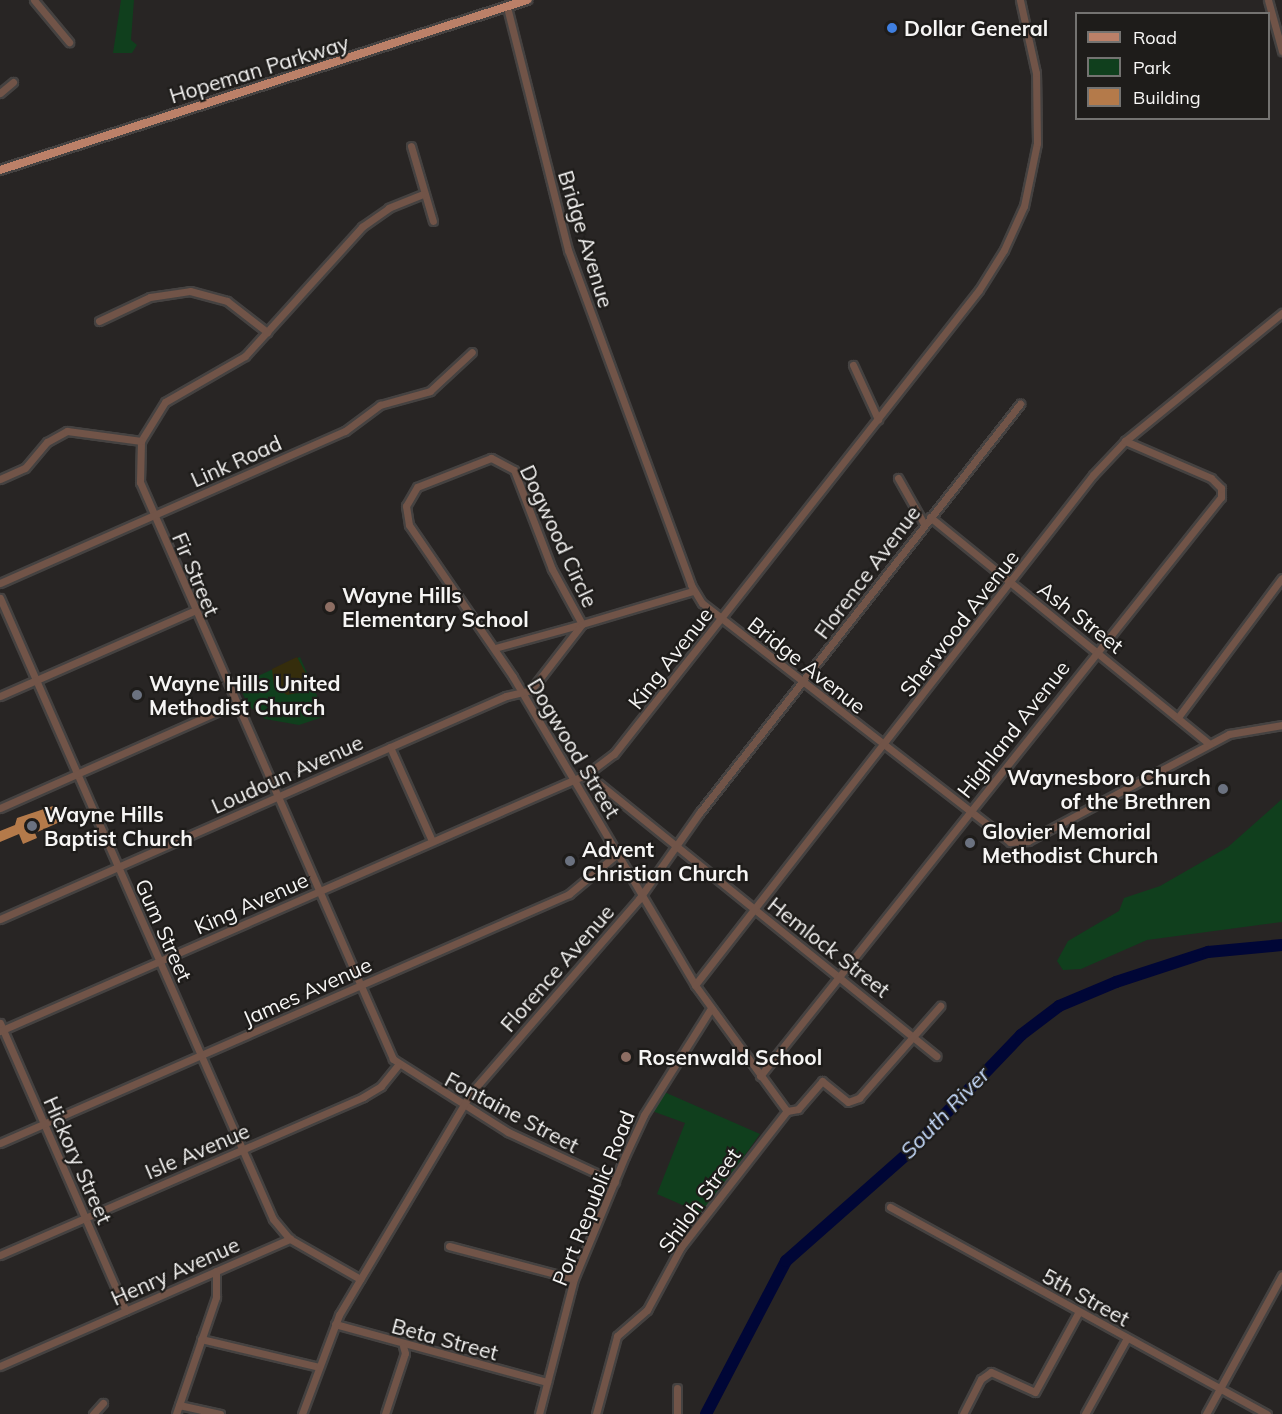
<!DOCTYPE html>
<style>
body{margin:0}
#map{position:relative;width:1282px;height:1414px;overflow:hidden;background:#282524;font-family:Mulish,sans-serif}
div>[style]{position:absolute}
.green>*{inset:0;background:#103f1d}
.sand>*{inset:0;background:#352d0c}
.river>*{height:12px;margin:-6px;padding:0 6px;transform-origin:6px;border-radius:6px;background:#000636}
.building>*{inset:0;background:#b47a4a}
.roads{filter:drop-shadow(2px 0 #454241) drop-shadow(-2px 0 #454241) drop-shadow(0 2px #454241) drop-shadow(0 -2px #454241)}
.minor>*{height:7px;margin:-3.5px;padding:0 3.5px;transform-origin:3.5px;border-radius:3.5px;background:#715448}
.major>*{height:8px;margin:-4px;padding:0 4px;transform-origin:4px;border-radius:4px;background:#bb8068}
.dots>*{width:16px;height:16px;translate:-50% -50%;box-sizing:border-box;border:3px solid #1e1c1a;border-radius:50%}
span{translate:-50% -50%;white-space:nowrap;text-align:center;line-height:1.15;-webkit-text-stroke:4.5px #1e1c1a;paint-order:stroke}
.poi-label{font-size:21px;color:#f6f5f4;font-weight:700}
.left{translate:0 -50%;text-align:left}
.right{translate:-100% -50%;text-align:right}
.street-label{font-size:21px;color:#f6f5f4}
.water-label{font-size:22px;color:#c7dcfd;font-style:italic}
.legend{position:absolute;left:1075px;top:12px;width:195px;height:108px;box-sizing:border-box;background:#1e1c1a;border:2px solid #747371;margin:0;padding:8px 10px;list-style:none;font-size:18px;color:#f6f5f4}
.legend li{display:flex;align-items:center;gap:12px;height:30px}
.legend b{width:30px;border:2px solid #747371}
</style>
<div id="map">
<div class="green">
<div style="clip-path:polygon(121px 0,134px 0,131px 40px,137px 45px,132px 53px,113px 53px)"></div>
<div style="clip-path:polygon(300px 657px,326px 716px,299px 725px,265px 719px,249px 706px,238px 685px)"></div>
<div style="clip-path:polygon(1282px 799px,1282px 922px,1147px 940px,1081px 969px,1063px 970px,1057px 961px,1068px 941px,1119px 911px,1124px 898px,1160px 886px,1228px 847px)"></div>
<div style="clip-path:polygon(662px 1091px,760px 1134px,703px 1214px,657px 1194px,685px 1123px,652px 1111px)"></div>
</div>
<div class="sand">
<div style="clip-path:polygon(297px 657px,310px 681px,302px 692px,287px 695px,274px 686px,272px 669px)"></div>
</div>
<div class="river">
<div style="left:706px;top:1414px;width:173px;rotate:-62.4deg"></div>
<div style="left:786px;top:1261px;width:162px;rotate:-41.5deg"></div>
<div style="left:907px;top:1154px;width:165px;rotate:-46.2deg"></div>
<div style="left:1021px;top:1035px;width:48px;rotate:-37.3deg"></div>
<div style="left:1059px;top:1006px;width:62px;rotate:-22.8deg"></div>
<div style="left:1116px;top:982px;width:97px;rotate:-18.1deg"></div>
<div style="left:1208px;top:952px;width:74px;rotate:-5.4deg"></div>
</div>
<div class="building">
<div style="clip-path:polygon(53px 806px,60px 822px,35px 833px,37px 838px,23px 844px,19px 834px,0 842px,0 831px,15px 825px,17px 818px)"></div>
</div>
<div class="roads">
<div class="minor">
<div style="left:34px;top:0;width:55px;rotate:50.2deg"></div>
<div style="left:1268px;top:0;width:53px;rotate:74.6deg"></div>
<div style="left:507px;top:7px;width:251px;rotate:75.9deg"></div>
<div style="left:568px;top:250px;width:357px;rotate:69.8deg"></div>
<div style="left:691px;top:585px;width:21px;rotate:59deg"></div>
<div style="left:702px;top:603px;width:390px;rotate:37.8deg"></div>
<div style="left:1010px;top:842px;width:18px;rotate:-3deg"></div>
<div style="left:1028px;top:841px;width:228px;rotate:-28deg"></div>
<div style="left:1229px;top:734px;width:54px;rotate:-9.6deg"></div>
<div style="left:0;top:93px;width:17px;rotate:-40deg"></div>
<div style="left:411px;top:146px;width:78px;rotate:73.7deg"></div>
<div style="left:423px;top:194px;width:37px;rotate:158deg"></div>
<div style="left:389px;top:208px;width:33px;rotate:145deg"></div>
<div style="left:362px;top:227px;width:174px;rotate:132.2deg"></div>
<div style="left:245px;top:356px;width:92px;rotate:150.1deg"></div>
<div style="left:165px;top:402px;width:46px;rotate:121.6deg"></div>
<div style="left:141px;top:441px;width:41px;rotate:91.4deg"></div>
<div style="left:140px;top:482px;width:630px;rotate:66.32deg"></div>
<div style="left:393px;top:1059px;width:136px;rotate:32.4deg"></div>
<div style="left:508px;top:1132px;width:118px;rotate:25deg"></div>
<div style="left:99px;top:321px;width:56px;rotate:-25.2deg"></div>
<div style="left:150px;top:297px;width:40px;rotate:-8.5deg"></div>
<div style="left:190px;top:291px;width:38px;rotate:15deg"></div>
<div style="left:227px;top:301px;width:51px;rotate:37.8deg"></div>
<div style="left:853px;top:365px;width:60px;rotate:65.2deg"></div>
<div style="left:898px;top:478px;width:53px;rotate:60.5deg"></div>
<div style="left:0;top:479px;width:27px;rotate:-24deg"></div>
<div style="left:25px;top:468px;width:34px;rotate:-50deg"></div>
<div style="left:47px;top:442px;width:23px;rotate:-29deg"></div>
<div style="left:67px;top:431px;width:75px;rotate:7.7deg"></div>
<div style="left:930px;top:517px;width:360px;rotate:39.1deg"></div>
<div style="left:0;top:583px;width:377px;rotate:-23.8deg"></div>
<div style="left:345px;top:431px;width:44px;rotate:-36.6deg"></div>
<div style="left:380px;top:405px;width:52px;rotate:-15.6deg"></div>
<div style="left:430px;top:391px;width:57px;rotate:-42.9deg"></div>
<div style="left:0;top:598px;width:678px;rotate:66.27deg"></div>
<div style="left:273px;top:1219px;width:26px;rotate:50deg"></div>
<div style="left:290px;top:1239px;width:81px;rotate:29.7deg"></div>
<div style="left:495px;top:648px;width:90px;rotate:-15.4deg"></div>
<div style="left:582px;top:624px;width:63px;rotate:-118.6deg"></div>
<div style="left:552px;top:569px;width:106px;rotate:-111deg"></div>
<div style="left:514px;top:470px;width:26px;rotate:-152deg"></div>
<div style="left:491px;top:458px;width:79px;rotate:158.6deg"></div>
<div style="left:417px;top:487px;width:22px;rotate:120deg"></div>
<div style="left:406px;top:506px;width:19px;rotate:81deg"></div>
<div style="left:409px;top:525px;width:184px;rotate:55.6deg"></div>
<div style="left:513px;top:677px;width:358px;rotate:59.4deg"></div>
<div style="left:695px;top:985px;width:156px;rotate:53.9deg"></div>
<div style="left:0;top:696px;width:212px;rotate:-23.7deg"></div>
<div style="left:1179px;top:716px;width:172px;rotate:-53.3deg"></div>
<div style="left:390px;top:747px;width:103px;rotate:65.9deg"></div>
<div style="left:587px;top:774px;width:449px;rotate:38.9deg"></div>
<div style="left:0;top:808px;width:257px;rotate:-23.9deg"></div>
<div style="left:0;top:919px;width:553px;rotate:-23.78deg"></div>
<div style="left:506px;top:696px;width:26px;rotate:-13deg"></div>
<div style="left:531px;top:690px;width:83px;rotate:-52.3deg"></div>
<div style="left:582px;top:624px;width:116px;rotate:-16.6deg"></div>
<div style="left:695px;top:985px;width:647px;rotate:-52.03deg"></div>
<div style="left:1093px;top:475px;width:47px;rotate:-46.7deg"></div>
<div style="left:1125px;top:441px;width:203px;rotate:-39.2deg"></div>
<div style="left:0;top:1023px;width:314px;rotate:66.4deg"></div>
<div style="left:0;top:1031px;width:641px;rotate:-23.64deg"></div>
<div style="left:587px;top:774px;width:34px;rotate:-37deg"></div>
<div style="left:614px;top:754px;width:590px;rotate:-51.81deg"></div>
<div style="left:979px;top:290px;width:47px;rotate:-58deg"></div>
<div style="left:1004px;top:250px;width:48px;rotate:-65.6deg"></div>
<div style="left:1024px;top:206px;width:64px;rotate:-78.3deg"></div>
<div style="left:1037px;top:143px;width:70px;rotate:-90.8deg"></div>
<div style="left:1036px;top:73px;width:75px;rotate:-102.4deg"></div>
<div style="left:760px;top:1076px;width:740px;rotate:-51.47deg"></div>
<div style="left:1221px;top:497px;width:9px;rotate:-90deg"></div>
<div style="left:1221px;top:488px;width:14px;rotate:-135deg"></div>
<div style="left:1211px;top:478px;width:94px;rotate:-156.7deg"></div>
<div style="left:787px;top:1111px;width:11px;rotate:-10deg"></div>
<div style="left:798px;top:1109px;width:37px;rotate:-49deg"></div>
<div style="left:822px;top:1081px;width:33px;rotate:39deg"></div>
<div style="left:848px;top:1102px;width:12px;rotate:-20deg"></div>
<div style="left:859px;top:1098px;width:123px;rotate:-48.6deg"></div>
<div style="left:0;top:1143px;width:621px;rotate:-23.63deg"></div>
<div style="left:569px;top:894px;width:62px;rotate:-39.8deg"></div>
<div style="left:890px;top:1207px;width:430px;rotate:28.8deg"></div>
<div style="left:449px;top:1246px;width:129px;rotate:14.8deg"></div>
<div style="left:0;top:1255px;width:396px;rotate:-23.5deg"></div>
<div style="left:363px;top:1097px;width:21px;rotate:-31deg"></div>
<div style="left:381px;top:1086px;width:27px;rotate:-51deg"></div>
<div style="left:335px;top:1324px;width:220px;rotate:15.3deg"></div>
<div style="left:201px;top:1339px;width:121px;rotate:13.3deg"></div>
<div style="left:0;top:1366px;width:317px;rotate:-23.7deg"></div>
<div style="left:179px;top:1405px;width:42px;rotate:12.4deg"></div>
<div style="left:93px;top:1414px;width:15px;rotate:-48deg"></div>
<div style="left:176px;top:1414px;width:124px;rotate:-71.1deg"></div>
<div style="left:216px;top:1297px;width:26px;rotate:-90deg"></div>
<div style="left:302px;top:1414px;width:106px;rotate:-69.5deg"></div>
<div style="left:339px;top:1315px;width:257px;rotate:-59.3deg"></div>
<div style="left:470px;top:1094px;width:258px;rotate:-49.1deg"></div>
<div style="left:639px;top:899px;width:106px;rotate:-55deg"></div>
<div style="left:700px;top:812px;width:519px;rotate:-51.89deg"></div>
<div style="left:385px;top:1414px;width:64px;rotate:-71.8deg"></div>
<div style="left:405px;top:1353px;width:7px;rotate:-106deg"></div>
<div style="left:539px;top:1414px;width:139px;rotate:-75.5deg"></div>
<div style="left:574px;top:1279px;width:133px;rotate:-67.5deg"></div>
<div style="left:625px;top:1156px;width:45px;rotate:-65.1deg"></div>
<div style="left:644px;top:1115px;width:126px;rotate:-57.9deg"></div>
<div style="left:596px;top:1414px;width:81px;rotate:-74.9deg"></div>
<div style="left:617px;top:1336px;width:40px;rotate:-41deg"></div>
<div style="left:647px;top:1310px;width:72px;rotate:-61.6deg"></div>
<div style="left:681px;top:1247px;width:172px;rotate:-52.1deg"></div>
<div style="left:677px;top:1414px;width:26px;rotate:-90deg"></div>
<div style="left:963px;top:1414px;width:39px;rotate:-63deg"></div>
<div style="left:981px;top:1379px;width:12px;rotate:-35deg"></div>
<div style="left:991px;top:1372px;width:48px;rotate:24.4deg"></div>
<div style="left:1035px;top:1392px;width:90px;rotate:-61.4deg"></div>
<div style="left:1085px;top:1414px;width:87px;rotate:-61.1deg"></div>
<div style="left:1206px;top:1414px;width:158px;rotate:-61.3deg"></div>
</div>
<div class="major">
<div style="left:0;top:170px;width:554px;rotate:-17.88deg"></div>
</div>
</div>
<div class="dots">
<div style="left:892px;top:28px;background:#3f7fe0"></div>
<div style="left:330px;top:607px;background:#8d6e63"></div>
<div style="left:137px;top:695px;background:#6b7280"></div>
<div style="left:1223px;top:789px;background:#6b7280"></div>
<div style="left:32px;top:826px;background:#6b7280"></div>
<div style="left:970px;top:843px;background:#6b7280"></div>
<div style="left:570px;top:861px;background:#6b7280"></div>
<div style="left:626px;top:1057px;background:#8d6e63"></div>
</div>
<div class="poi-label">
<span class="left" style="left:904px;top:28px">Dollar General</span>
<span class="left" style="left:342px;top:607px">Wayne Hills<br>Elementary School</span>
<span class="left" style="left:149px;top:695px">Wayne Hills United<br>Methodist Church</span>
<span class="right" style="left:1211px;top:789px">Waynesboro Church<br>of the Brethren</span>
<span class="left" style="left:44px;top:826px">Wayne Hills<br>Baptist Church</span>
<span class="left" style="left:982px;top:843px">Glovier Memorial<br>Methodist Church</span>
<span class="left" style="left:582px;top:861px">Advent<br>Christian Church</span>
<span class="left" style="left:638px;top:1057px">Rosenwald School</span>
</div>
<div class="street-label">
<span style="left:259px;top:69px;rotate:-17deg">Hopeman Parkway</span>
<span style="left:586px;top:239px;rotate:73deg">Bridge Avenue</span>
<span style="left:236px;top:461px;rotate:-24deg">Link Road</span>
<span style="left:559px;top:536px;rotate:65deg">Dogwood Circle</span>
<span style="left:867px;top:572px;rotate:-53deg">Florence Avenue</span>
<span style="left:196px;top:574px;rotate:67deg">Fir Street</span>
<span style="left:1081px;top:617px;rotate:38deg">Ash Street</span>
<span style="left:959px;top:623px;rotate:-52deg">Sherwood Avenue</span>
<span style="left:670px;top:658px;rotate:-52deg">King Avenue</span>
<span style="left:807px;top:665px;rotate:38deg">Bridge Avenue</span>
<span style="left:1013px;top:729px;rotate:-52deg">Highland Avenue</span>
<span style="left:574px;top:748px;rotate:59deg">Dogwood Street</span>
<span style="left:287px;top:774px;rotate:-24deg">Loudoun Avenue</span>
<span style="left:251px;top:903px;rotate:-24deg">King Avenue</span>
<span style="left:164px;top:930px;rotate:66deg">Gum Street</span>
<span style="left:829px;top:947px;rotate:38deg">Hemlock Street</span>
<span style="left:557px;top:968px;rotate:-49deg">Florence Avenue</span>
<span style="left:307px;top:991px;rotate:-24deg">James Avenue</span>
<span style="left:512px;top:1112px;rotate:28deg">Fontaine Street</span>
<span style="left:197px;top:1151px;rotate:-23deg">Isle Avenue</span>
<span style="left:78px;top:1160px;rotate:66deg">Hickory Street</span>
<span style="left:593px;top:1198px;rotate:-68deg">Port Republic Road</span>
<span style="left:699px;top:1200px;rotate:-54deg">Shiloh Street</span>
<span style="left:175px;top:1271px;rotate:-24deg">Henry Avenue</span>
<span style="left:1086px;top:1297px;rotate:29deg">5th Street</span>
<span style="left:445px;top:1339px;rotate:15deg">Beta Street</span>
</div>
<div class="water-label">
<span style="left:945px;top:1113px;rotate:-46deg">South River</span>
</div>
<ul class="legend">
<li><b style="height:8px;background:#bb8068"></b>Road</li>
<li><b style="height:16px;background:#103f1d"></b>Park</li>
<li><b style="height:16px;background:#b47a4a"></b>Building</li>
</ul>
</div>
